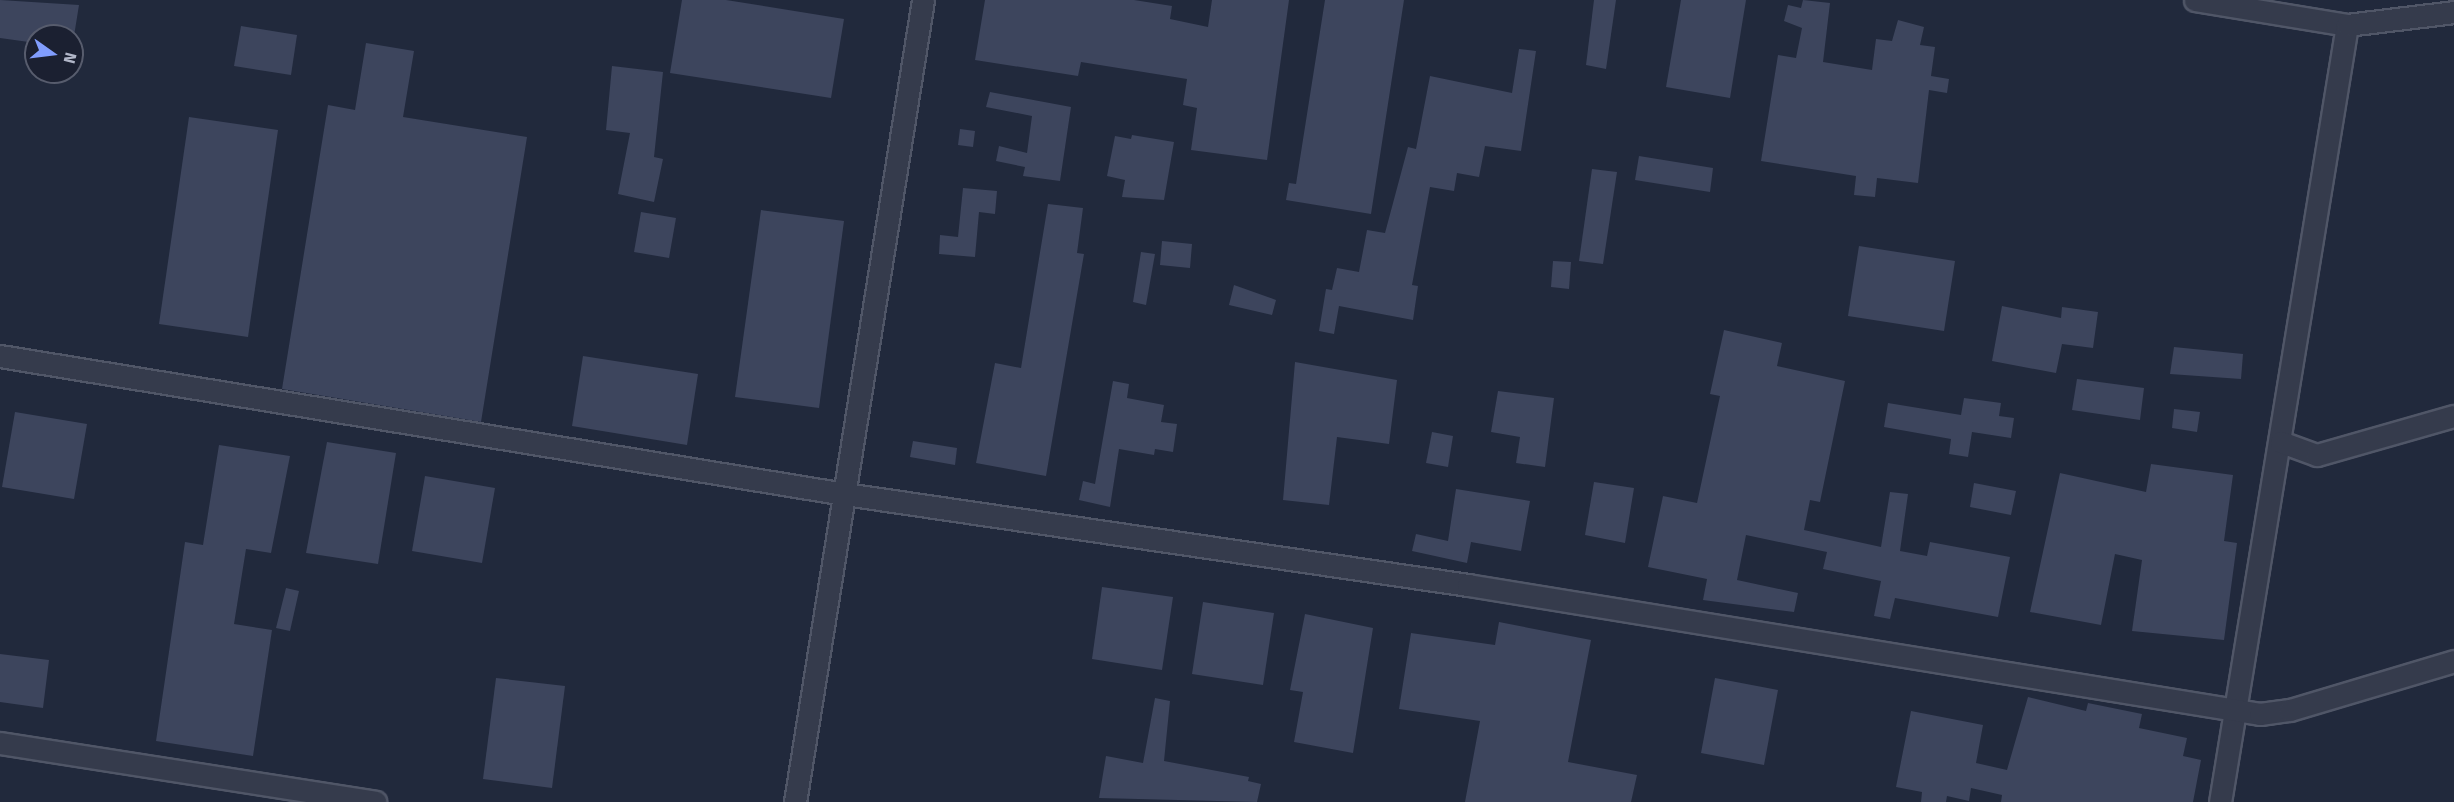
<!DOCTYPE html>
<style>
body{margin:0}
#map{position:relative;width:2454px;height:802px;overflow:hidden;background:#21293c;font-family:"Fira Sans",sans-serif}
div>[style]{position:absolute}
.building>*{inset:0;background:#3d455d}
.roads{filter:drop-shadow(2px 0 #505667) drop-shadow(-2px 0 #505667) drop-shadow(0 2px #505667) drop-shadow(0 -2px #505667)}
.street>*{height:21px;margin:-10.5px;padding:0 10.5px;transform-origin:10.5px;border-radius:10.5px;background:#353b4c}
span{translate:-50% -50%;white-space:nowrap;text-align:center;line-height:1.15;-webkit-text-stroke:6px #1b2031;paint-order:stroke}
.north{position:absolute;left:24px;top:24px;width:60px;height:60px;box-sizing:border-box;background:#1b2031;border:2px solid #575c6d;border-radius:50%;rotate:104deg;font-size:16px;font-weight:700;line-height:24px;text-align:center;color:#b1b6c8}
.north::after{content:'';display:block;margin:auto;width:21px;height:27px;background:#819dfd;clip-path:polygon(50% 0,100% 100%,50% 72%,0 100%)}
</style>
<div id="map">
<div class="building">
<div style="clip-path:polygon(0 0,79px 5px,74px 36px,36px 36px,36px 43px,0 38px)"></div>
<div style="clip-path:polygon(682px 0,726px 0,844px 19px,831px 98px,670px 73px)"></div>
<div style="clip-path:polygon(985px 0,1134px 0,1172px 6px,1170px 19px,1208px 27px,1212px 0,1289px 0,1267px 160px,1191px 150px,1197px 108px,1183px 105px,1187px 79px,1081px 62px,1078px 76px,975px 60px)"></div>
<div style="clip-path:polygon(1325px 0,1404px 0,1371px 214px,1286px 200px,1289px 183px,1296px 184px)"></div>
<div style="clip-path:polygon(1594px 0,1616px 0,1606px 69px,1586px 65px)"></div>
<div style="clip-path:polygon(1681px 0,1746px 0,1730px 98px,1666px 87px)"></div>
<div style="clip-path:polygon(1803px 0,1830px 3px,1823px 62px,1872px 70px,1876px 39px,1892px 41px,1898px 20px,1924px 27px,1920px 45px,1935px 47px,1931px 76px,1949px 79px,1947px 93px,1929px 90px,1918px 183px,1877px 178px,1875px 197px,1854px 195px,1856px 176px,1761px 161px,1778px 55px,1796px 58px,1802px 28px,1784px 21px,1788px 5px,1801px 8px)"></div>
<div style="clip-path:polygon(241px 26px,297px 35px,291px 75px,234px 66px)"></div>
<div style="clip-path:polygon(366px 43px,414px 51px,403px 117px,527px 137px,481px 422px,282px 389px,328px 105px,355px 110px)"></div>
<div style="clip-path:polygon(1519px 49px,1536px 51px,1521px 151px,1485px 146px,1479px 177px,1457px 173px,1454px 191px,1430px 187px,1412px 285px,1418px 286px,1413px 320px,1339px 306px,1334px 334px,1319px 331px,1326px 289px,1332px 290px,1337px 268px,1359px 272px,1367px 230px,1385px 233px,1408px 147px,1416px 149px,1430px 76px,1512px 93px)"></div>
<div style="clip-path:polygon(612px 66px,663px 72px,654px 157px,663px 159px,654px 202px,618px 194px,630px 133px,606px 130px)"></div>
<div style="clip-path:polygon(990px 92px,1071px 107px,1060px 181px,1023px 176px,1025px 167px,996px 161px,999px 146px,1027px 153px,1032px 116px,986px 107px)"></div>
<div style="clip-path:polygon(189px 117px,278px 130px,248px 337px,159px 324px)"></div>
<div style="clip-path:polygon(960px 129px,975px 131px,973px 147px,958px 145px)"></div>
<div style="clip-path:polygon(1132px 135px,1174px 142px,1164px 200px,1122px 197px,1125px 180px,1107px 176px,1115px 136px,1131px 139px)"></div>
<div style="clip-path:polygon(1639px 156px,1713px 168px,1710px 192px,1635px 180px)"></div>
<div style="clip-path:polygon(1592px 169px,1617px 172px,1603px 264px,1579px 261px)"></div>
<div style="clip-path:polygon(963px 188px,997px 191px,995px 214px,979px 212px,975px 257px,939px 254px,940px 235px,958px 237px)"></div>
<div style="clip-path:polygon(1048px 204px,1083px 208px,1077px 253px,1084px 254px,1046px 476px,976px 463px,995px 363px,1021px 368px)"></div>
<div style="clip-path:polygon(761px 210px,844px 221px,819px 408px,735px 397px)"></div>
<div style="clip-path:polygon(641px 212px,676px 218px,669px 258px,634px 252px)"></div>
<div style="clip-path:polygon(1162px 241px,1192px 244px,1190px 268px,1160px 265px)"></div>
<div style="clip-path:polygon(1859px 246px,1955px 261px,1944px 331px,1848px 316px)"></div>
<div style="clip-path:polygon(1141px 252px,1155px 254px,1146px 305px,1133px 302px)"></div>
<div style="clip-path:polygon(1553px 261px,1571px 262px,1569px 289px,1551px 287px)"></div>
<div style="clip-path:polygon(1234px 285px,1276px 300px,1272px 315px,1229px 305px)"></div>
<div style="clip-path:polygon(2002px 306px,2061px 318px,2062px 307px,2098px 312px,2093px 348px,2062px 344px,2056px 373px,1992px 361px)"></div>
<div style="clip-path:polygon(1724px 330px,1782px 343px,1777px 366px,1845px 381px,1820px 502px,1810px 500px,1804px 530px,1881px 547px,1890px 492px,1908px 494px,1900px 551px,1927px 556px,1930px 542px,2010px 557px,1998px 617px,1895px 598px,1890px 619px,1874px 616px,1881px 581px,1823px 569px,1827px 552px,1746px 535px,1737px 580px,1798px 593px,1794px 612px,1703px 600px,1707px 579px,1648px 567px,1663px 496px,1697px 503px,1720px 396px,1710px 394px)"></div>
<div style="clip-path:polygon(2174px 347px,2243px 354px,2241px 379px,2170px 374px)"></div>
<div style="clip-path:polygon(583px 356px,698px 374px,687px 445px,572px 426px)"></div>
<div style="clip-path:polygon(1295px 362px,1397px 380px,1389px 444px,1337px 437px,1329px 505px,1283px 500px)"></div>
<div style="clip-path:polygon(2077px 379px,2144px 388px,2140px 420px,2072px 410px)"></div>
<div style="clip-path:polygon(1113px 381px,1129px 384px,1127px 398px,1164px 405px,1161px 422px,1177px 424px,1173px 452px,1155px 449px,1154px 455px,1119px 449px,1110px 507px,1079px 500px,1083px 481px,1095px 484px)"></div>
<div style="clip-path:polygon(1498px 391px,1554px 398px,1545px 467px,1516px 463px,1520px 437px,1491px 432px)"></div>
<div style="clip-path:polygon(1964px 398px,2001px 403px,1999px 416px,2014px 418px,2011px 438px,1972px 432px,1968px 457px,1949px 454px,1951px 439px,1884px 427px,1888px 403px,1961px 415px)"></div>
<div style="clip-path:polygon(2174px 409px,2200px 412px,2197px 432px,2172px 428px)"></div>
<div style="clip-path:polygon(15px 412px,87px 424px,74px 499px,2px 487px)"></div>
<div style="clip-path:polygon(1432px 432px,1453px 436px,1448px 467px,1426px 463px)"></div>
<div style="clip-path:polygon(913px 441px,957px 448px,955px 465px,910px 457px)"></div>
<div style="clip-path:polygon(327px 442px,396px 453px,378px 564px,306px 553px)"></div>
<div style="clip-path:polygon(219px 445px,290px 456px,271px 553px,246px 549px,234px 624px,272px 630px,253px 756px,156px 741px,185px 542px,203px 545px)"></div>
<div style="clip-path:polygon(2151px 464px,2233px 475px,2224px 541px,2237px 543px,2224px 640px,2132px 631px,2142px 560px,2115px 554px,2101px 625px,2030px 612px,2060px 473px,2146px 492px)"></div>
<div style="clip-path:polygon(425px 476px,495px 488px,482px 563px,412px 551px)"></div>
<div style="clip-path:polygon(1594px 482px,1634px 488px,1625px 543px,1585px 535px)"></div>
<div style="clip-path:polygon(1974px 483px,2016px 491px,2011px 515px,1970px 507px)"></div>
<div style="clip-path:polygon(1456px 489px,1530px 501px,1521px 551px,1471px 542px,1467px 563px,1412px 551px,1416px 534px,1448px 541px)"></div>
<div style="clip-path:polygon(1102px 587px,1173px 597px,1162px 670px,1092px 659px)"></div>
<div style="clip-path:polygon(286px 588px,299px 591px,290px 631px,276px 628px)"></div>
<div style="clip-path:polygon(1203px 602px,1274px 613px,1263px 685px,1192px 674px)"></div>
<div style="clip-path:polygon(1305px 614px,1373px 628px,1353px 753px,1294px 742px,1303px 692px,1290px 690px)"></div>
<div style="clip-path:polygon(1499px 622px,1591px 640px,1568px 762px,1637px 775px,1631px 802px,1465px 802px,1480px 721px,1399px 709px,1411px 633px,1495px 645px)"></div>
<div style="clip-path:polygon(0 654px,49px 660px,43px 708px,0 702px)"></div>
<div style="clip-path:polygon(496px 678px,565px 686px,552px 788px,483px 779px)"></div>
<div style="clip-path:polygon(1715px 678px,1778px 690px,1764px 765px,1701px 753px)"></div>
<div style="clip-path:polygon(2028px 697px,2086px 711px,2088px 703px,2142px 714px,2139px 728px,2187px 738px,2183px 756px,2201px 760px,2193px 802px,2001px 802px,2002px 795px,1971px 788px,1969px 801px,1947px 796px,1946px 802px,1921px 802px,1922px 792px,1896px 787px,1911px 711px,1983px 725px,1976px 763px,2007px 770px)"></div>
<div style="clip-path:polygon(1155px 698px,1170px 701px,1164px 761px,1249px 777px,1248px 781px,1261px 784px,1257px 802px,1099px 798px,1106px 756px,1143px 763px)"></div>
</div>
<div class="roads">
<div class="street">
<div style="left:2195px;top:0;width:154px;rotate:9.3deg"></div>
<div style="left:2347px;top:25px;width:787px;rotate:99.28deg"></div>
<div style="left:2347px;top:25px;width:108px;rotate:-6.9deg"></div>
<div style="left:0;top:356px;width:856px;rotate:9.28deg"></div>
<div style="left:845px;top:494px;width:630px;rotate:8.31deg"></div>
<div style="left:1468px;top:585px;width:802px;rotate:9.25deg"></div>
<div style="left:2260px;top:714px;width:30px;rotate:-8deg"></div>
<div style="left:2290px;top:710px;width:171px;rotate:-16.6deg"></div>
<div style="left:2281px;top:442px;width:38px;rotate:20deg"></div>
<div style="left:2317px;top:455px;width:142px;rotate:-15.9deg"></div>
<div style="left:0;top:743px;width:380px;rotate:8.9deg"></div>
<div style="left:795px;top:802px;width:812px;rotate:-80.93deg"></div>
</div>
</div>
<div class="north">N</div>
</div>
